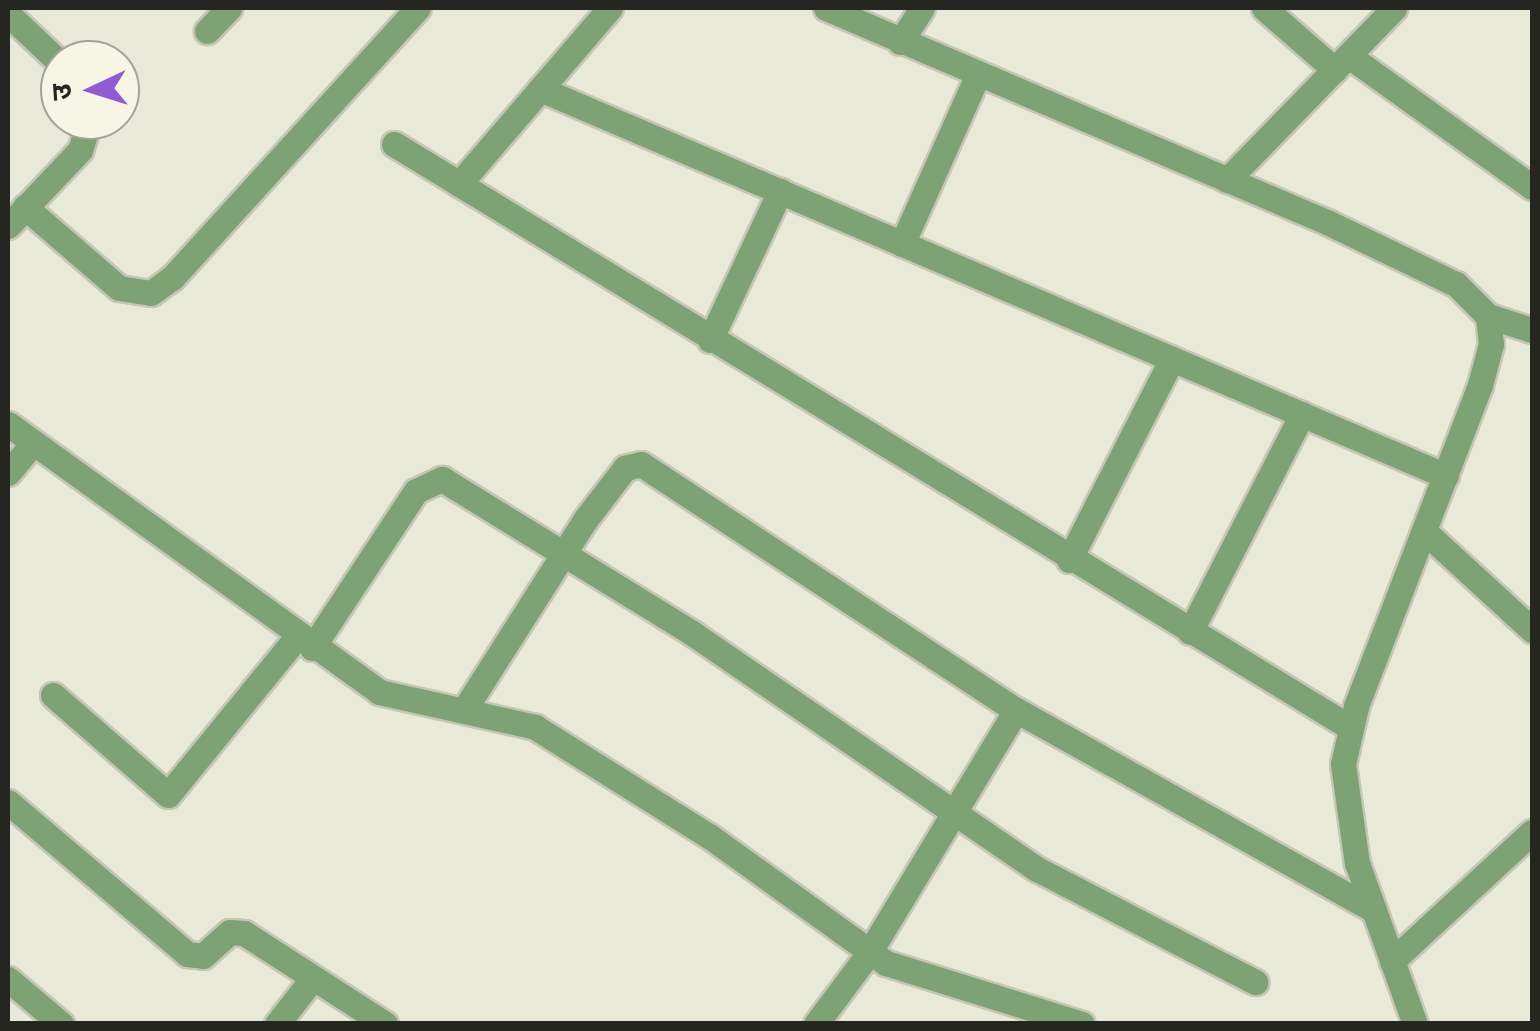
<!DOCTYPE html>
<meta charset="utf-8">
<style>
body{margin:0}
#map{position:relative;width:1540px;height:1031px;overflow:hidden;background:#e9e9d7;font-family:"DejaVu Sans","Noto Sans Devanagari",sans-serif}
div>[style]{position:absolute}
.roads{filter:drop-shadow(2px 0 #c6c6b6) drop-shadow(-2px 0 #c6c6b6) drop-shadow(0 2px #c6c6b6) drop-shadow(0 -2px #c6c6b6)}
.minor>*{height:25px;margin:-12.5px;padding:0 12.5px;transform-origin:12.5px;border-radius:12.5px;background:#7da273}
span{translate:-50% -50%;white-space:nowrap;text-align:center;line-height:1.15;-webkit-text-stroke:8px #f7f6e4;paint-order:stroke}
.frame{position:absolute;inset:0;border:10px solid #262620;pointer-events:none}
.north{position:absolute;left:40px;top:40px;width:100px;height:100px;box-sizing:border-box;background:#f7f6e4;border:2px solid #a3a396;border-radius:50%;rotate:266deg;font-size:28px;font-weight:700;line-height:40px;text-align:center;color:#262620}
.north::after{content:'';display:block;margin:auto;width:35px;height:45px;background:#905cd5;clip-path:polygon(50% 0,100% 100%,50% 72%,0 100%)}
</style>
<div id="map">
<div class="roads">
<div class="minor">
<div style="left:826px;top:8px;width:547px;rotate:23.14deg"></div>
<div style="left:1329px;top:223px;width:141px;rotate:25.7deg"></div>
<div style="left:1456px;top:284px;width:45px;rotate:45deg"></div>
<div style="left:1488px;top:316px;width:28px;rotate:84deg"></div>
<div style="left:1491px;top:344px;width:42px;rotate:105deg"></div>
<div style="left:1480px;top:385px;width:345px;rotate:111.1deg"></div>
<div style="left:1356px;top:707px;width:58px;rotate:102.8deg"></div>
<div style="left:1343px;top:764px;width:100px;rotate:82deg"></div>
<div style="left:1357px;top:863px;width:171px;rotate:70.2deg"></div>
<div style="left:1264px;top:8px;width:94px;rotate:41.1deg"></div>
<div style="left:8px;top:14px;width:71px;rotate:43.3deg"></div>
<div style="left:207px;top:31px;width:32px;rotate:-46deg"></div>
<div style="left:900px;top:42px;width:40px;rotate:-57.1deg"></div>
<div style="left:1349px;top:56px;width:225px;rotate:35.6deg"></div>
<div style="left:540px;top:89px;width:985px;rotate:23.13deg"></div>
<div style="left:394px;top:144px;width:1121px;rotate:31.39deg"></div>
<div style="left:1227px;top:180px;width:240px;rotate:-45.8deg"></div>
<div style="left:459px;top:184px;width:232px;rotate:-49.4deg"></div>
<div style="left:25px;top:207px;width:124px;rotate:40.8deg"></div>
<div style="left:119px;top:288px;width:32px;rotate:9deg"></div>
<div style="left:151px;top:293px;width:26px;rotate:-36deg"></div>
<div style="left:172px;top:278px;width:365px;rotate:-47.7deg"></div>
<div style="left:8px;top:226px;width:105px;rotate:-46.5deg"></div>
<div style="left:80px;top:150px;width:32px;rotate:-72deg"></div>
<div style="left:902px;top:244px;width:184px;rotate:-65.9deg"></div>
<div style="left:1488px;top:316px;width:46px;rotate:17.7deg"></div>
<div style="left:710px;top:340px;width:165px;rotate:-64.8deg"></div>
<div style="left:8px;top:424px;width:458px;rotate:35.8deg"></div>
<div style="left:379px;top:692px;width:160px;rotate:12.6deg"></div>
<div style="left:535px;top:727px;width:205px;rotate:32.1deg"></div>
<div style="left:709px;top:836px;width:218px;rotate:35.7deg"></div>
<div style="left:886px;top:963px;width:205px;rotate:17.3deg"></div>
<div style="left:8px;top:473px;width:39px;rotate:-50deg"></div>
<div style="left:1424px;top:531px;width:147px;rotate:42.5deg"></div>
<div style="left:1069px;top:560px;width:226px;rotate:-62.9deg"></div>
<div style="left:1190px;top:632px;width:245px;rotate:-62.8deg"></div>
<div style="left:312px;top:648px;width:188px;rotate:-56.5deg"></div>
<div style="left:416px;top:491px;width:29px;rotate:-25deg"></div>
<div style="left:442px;top:479px;width:294px;rotate:31.6deg"></div>
<div style="left:692px;top:633px;width:418px;rotate:34.4deg"></div>
<div style="left:1037px;top:869px;width:246px;rotate:27.4deg"></div>
<div style="left:53px;top:695px;width:152px;rotate:41deg"></div>
<div style="left:168px;top:795px;width:204px;rotate:-50.8deg"></div>
<div style="left:464px;top:710px;width:225px;rotate:-57.5deg"></div>
<div style="left:585px;top:520px;width:66px;rotate:-52.4deg"></div>
<div style="left:625px;top:468px;width:16px;rotate:-14deg"></div>
<div style="left:641px;top:464px;width:448px;rotate:33.3deg"></div>
<div style="left:1016px;top:710px;width:410px;rotate:29.2deg"></div>
<div style="left:8px;top:802px;width:235px;rotate:40.3deg"></div>
<div style="left:187px;top:954px;width:16px;rotate:7deg"></div>
<div style="left:203px;top:956px;width:36px;rotate:-42deg"></div>
<div style="left:230px;top:932px;width:14px;rotate:4deg"></div>
<div style="left:244px;top:933px;width:168px;rotate:32.8deg"></div>
<div style="left:1392px;top:961px;width:190px;rotate:-42.7deg"></div>
<div style="left:8px;top:979px;width:70px;rotate:40.3deg"></div>
<div style="left:277px;top:1024px;width:58px;rotate:-52deg"></div>
<div style="left:816px;top:1024px;width:89px;rotate:-53.3deg"></div>
<div style="left:869px;top:953px;width:284px;rotate:-58.8deg"></div>
</div>
</div>
<div class="frame"></div>
<div class="north">उ</div>
</div>
